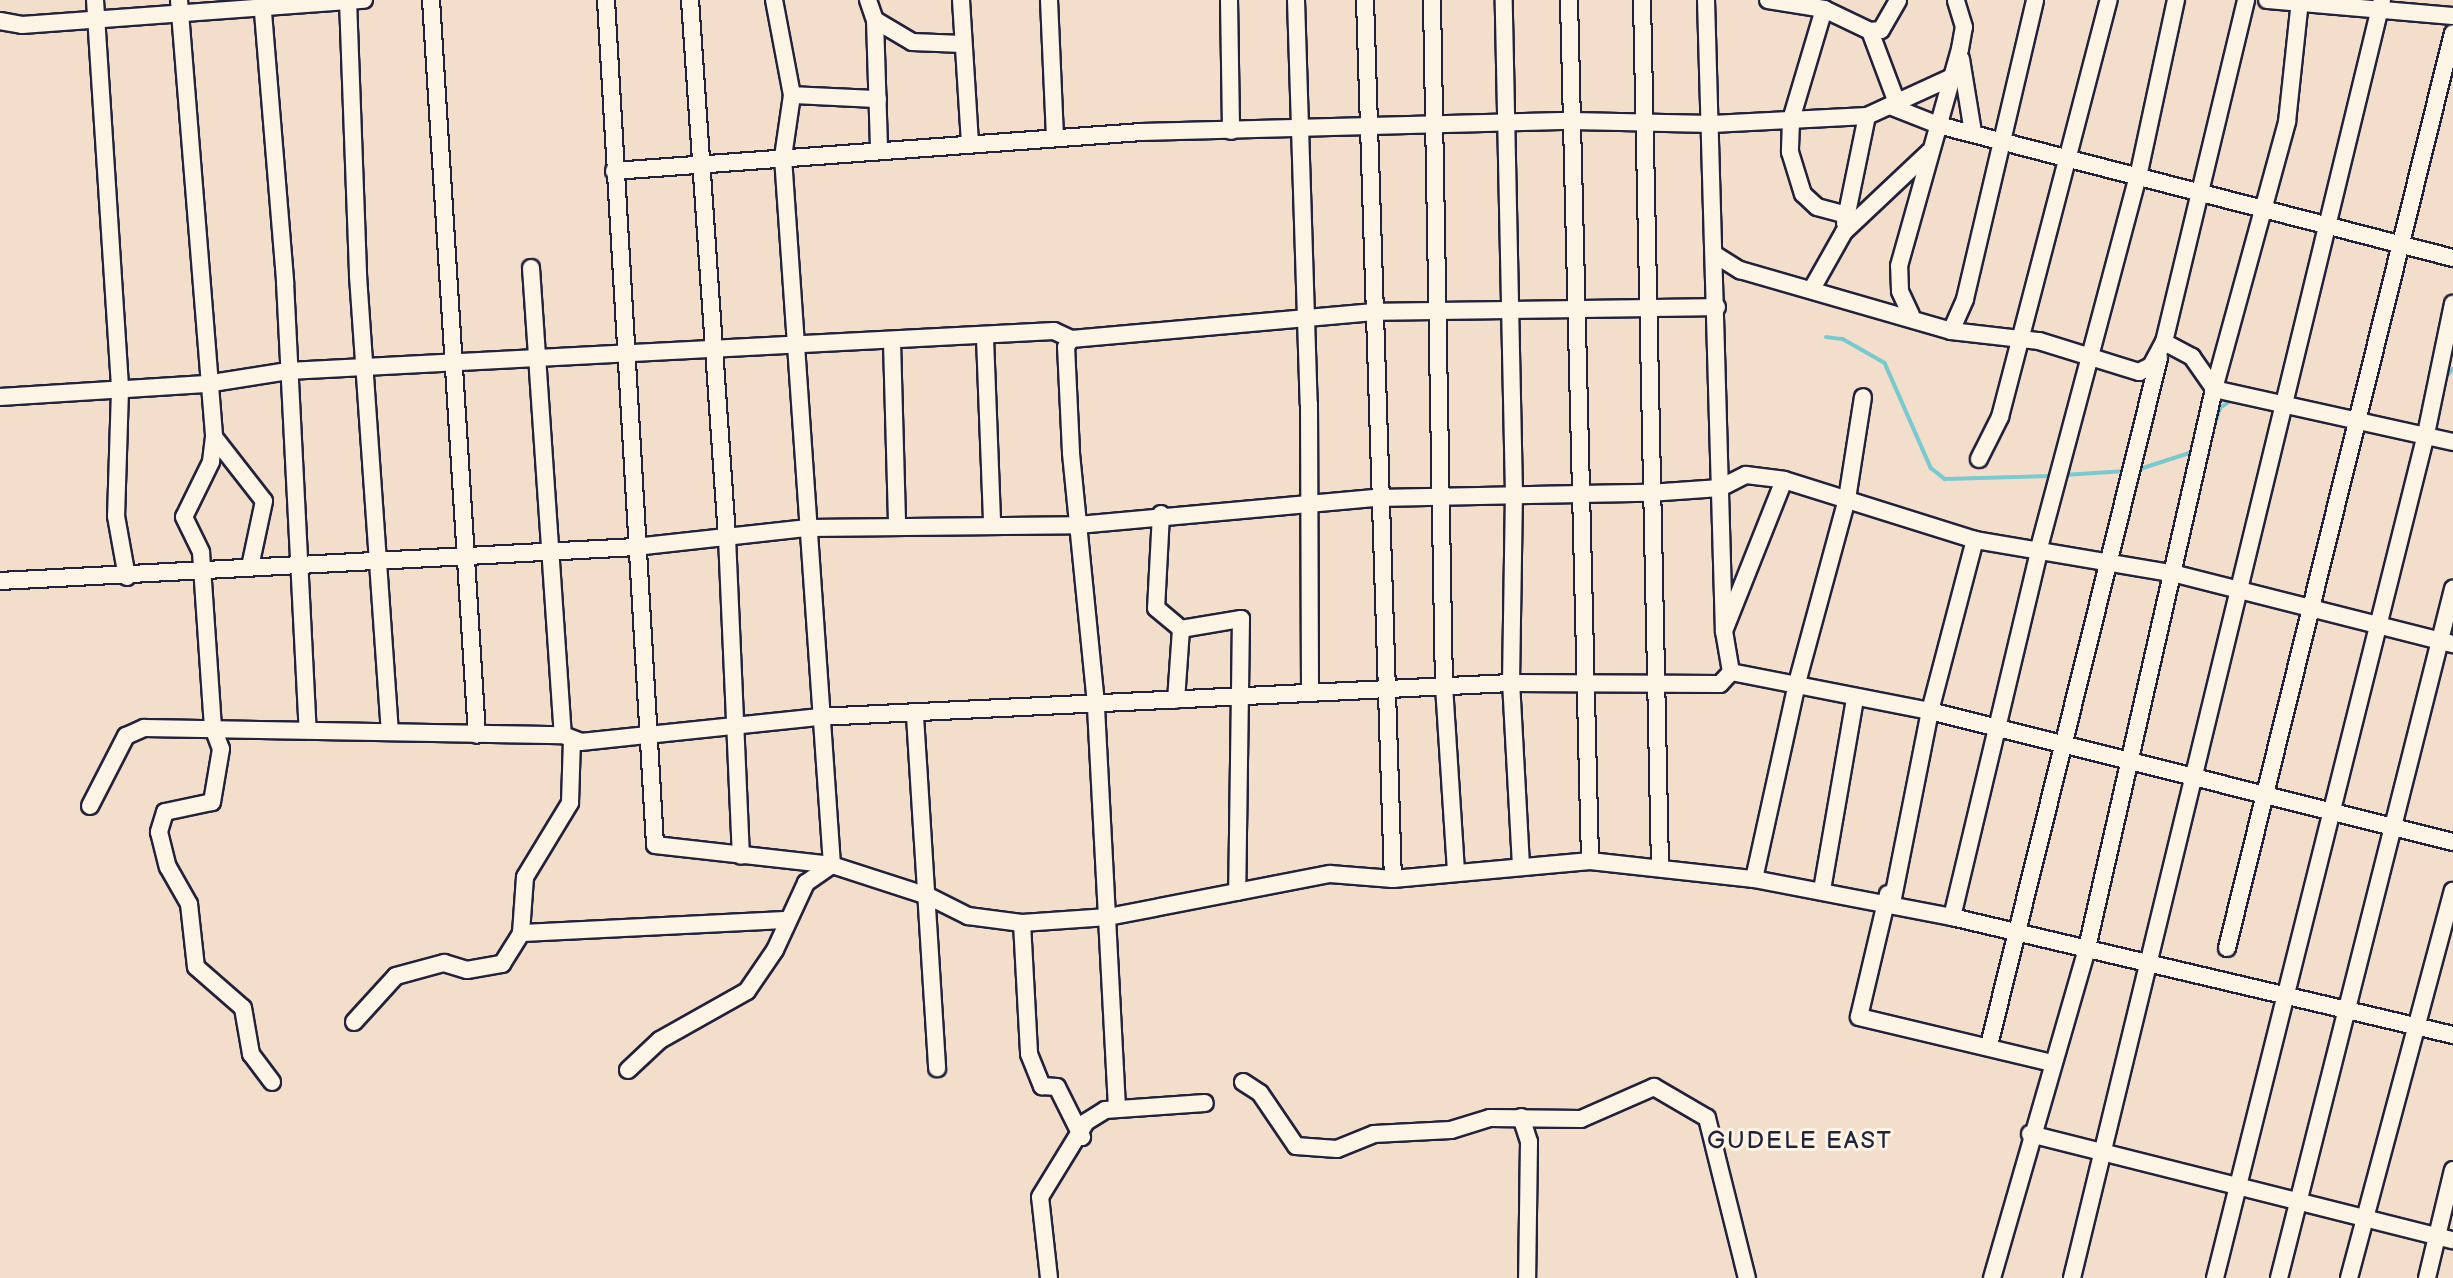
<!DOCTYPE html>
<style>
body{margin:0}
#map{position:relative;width:2453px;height:1278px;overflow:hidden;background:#f3decc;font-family:"Balsamiq Sans",sans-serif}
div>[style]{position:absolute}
.stream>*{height:3.5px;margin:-1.75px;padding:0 1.75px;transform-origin:1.75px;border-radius:1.75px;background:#79cacf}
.roads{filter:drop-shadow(2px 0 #22223b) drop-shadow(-2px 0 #22223b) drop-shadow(0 2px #22223b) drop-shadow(0 -2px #22223b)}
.minor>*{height:16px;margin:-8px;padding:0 8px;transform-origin:8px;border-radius:8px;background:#fcf5e5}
span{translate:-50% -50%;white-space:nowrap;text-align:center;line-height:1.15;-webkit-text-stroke:6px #fcf5e5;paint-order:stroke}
.neighbourhood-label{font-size:24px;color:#22223b;letter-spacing:2px}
</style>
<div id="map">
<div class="stream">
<div style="left:1826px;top:337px;width:17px;rotate:7deg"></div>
<div style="left:1843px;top:339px;width:48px;rotate:29.7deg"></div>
<div style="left:1885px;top:363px;width:115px;rotate:66.3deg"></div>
<div style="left:1931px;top:468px;width:18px;rotate:38deg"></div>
<div style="left:1945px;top:479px;width:107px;rotate:-1.6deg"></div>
<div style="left:2444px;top:379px;width:13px;rotate:-48deg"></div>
<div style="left:2382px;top:433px;width:27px;rotate:13deg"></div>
<div style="left:2211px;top:436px;width:29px;rotate:-72deg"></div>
<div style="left:2220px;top:408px;width:14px;rotate:-34deg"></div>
<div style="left:2137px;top:470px;width:62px;rotate:-17.9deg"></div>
<div style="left:2064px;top:475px;width:62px;rotate:-3.7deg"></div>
</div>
<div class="roads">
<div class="minor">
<div style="left:95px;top:0;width:391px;rotate:86.3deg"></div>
<div style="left:120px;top:390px;width:126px;rotate:91.8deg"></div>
<div style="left:116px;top:516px;width:62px;rotate:79.8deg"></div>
<div style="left:179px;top:0;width:438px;rotate:85.4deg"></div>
<div style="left:214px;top:437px;width:25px;rotate:97deg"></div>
<div style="left:211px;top:462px;width:61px;rotate:116.1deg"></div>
<div style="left:184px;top:517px;width:39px;rotate:64deg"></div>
<div style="left:201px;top:552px;width:176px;rotate:86.1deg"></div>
<div style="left:213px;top:728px;width:22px;rotate:69deg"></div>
<div style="left:221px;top:749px;width:54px;rotate:99.6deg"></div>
<div style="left:212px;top:802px;width:48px;rotate:168deg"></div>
<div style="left:165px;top:812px;width:21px;rotate:107deg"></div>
<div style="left:159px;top:832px;width:36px;rotate:76deg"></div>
<div style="left:168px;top:867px;width:43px;rotate:60.4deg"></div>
<div style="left:189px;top:904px;width:63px;rotate:83.7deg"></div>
<div style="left:196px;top:967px;width:62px;rotate:41.1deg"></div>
<div style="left:243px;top:1008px;width:47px;rotate:80.1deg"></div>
<div style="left:251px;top:1054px;width:35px;rotate:53deg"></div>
<div style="left:262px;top:0;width:283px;rotate:85.3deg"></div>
<div style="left:285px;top:282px;width:449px;rotate:87.1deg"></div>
<div style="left:348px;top:0;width:276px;rotate:87.9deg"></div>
<div style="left:358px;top:276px;width:456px;rotate:86deg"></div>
<div style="left:431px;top:0;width:736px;rotate:86.42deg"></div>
<div style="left:606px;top:0;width:846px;rotate:86.68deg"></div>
<div style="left:655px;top:845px;width:178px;rotate:6.4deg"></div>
<div style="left:832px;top:865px;width:101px;rotate:17.9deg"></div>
<div style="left:928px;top:896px;width:45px;rotate:26.6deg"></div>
<div style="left:968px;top:916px;width:54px;rotate:7.4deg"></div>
<div style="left:1022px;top:923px;width:86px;rotate:-4deg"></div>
<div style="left:1108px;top:917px;width:226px;rotate:-11deg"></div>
<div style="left:1330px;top:874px;width:63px;rotate:4.5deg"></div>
<div style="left:1393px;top:879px;width:198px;rotate:-5.2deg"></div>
<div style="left:1590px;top:861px;width:165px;rotate:6.3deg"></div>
<div style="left:1754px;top:879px;width:202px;rotate:10.9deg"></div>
<div style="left:1952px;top:917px;width:376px;rotate:-76.6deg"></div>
<div style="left:690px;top:0;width:538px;rotate:86.06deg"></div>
<div style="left:727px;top:537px;width:319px;rotate:87.5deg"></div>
<div style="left:868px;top:0;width:21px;rotate:71deg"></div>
<div style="left:875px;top:20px;width:129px;rotate:88.2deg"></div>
<div style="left:961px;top:0;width:144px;rotate:86.4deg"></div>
<div style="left:1049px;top:0;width:137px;rotate:87.5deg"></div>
<div style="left:1229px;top:0;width:131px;rotate:89.1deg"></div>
<div style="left:1296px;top:0;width:404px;rotate:88.2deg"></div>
<div style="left:1309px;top:404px;width:289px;rotate:89.8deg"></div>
<div style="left:1365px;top:0;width:879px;rotate:88.18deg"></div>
<div style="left:1432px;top:0;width:686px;rotate:89deg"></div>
<div style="left:1444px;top:686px;width:186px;rotate:86.3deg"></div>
<div style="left:1569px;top:0;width:861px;rotate:88.6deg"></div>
<div style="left:1642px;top:0;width:865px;rotate:88.81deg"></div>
<div style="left:1706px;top:0;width:631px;rotate:88.37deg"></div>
<div style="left:1768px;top:0;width:57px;rotate:9.1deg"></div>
<div style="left:1824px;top:9px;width:51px;rotate:25.6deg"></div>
<div style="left:1870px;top:31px;width:11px;rotate:-5deg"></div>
<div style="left:1881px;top:30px;width:34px;rotate:-60deg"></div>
<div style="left:2267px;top:0;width:187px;rotate:4.9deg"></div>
<div style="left:1824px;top:9px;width:116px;rotate:106.6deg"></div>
<div style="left:1791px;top:120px;width:32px;rotate:92deg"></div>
<div style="left:1790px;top:152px;width:44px;rotate:72.8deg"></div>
<div style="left:1803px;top:194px;width:19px;rotate:43deg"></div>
<div style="left:1817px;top:207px;width:30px;rotate:15deg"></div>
<div style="left:875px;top:20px;width:43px;rotate:30.7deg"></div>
<div style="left:912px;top:42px;width:51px;rotate:2.2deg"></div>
<div style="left:0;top:21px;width:22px;rotate:10deg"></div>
<div style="left:22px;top:25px;width:343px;rotate:-4.2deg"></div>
<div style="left:1870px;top:31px;width:77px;rotate:69.4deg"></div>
<div style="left:1961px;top:59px;width:74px;rotate:80.7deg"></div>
<div style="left:792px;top:95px;width:86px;rotate:2.7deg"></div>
<div style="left:1890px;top:106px;width:52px;rotate:21.6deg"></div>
<div style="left:1938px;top:125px;width:532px;rotate:14.48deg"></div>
<div style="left:614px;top:171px;width:528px;rotate:-4.23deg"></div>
<div style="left:1141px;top:132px;width:430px;rotate:-1.5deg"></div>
<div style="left:1571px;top:121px;width:141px;rotate:1.2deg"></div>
<div style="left:1712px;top:124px;width:155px;rotate:-3deg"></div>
<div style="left:1867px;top:116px;width:94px;rotate:-24.6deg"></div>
<div style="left:1845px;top:223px;width:109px;rotate:-78.4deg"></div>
<div style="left:1714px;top:254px;width:31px;rotate:32deg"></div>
<div style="left:1740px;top:270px;width:220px;rotate:16.1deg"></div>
<div style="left:1951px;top:331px;width:89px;rotate:6.5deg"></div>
<div style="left:2039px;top:341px;width:105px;rotate:17.2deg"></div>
<div style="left:2139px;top:372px;width:13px;rotate:-27deg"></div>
<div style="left:2151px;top:366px;width:27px;rotate:-62deg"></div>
<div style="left:2164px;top:342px;width:352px;rotate:-76.5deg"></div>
<div style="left:531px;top:268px;width:468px;rotate:86.1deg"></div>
<div style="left:1813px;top:287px;width:63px;rotate:-60.6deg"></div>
<div style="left:1844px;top:232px;width:117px;rotate:-43.3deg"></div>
<div style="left:1911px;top:315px;width:26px;rotate:-115deg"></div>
<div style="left:1900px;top:291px;width:25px;rotate:-92deg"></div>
<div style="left:1899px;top:266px;width:225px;rotate:-74.3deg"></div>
<div style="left:1960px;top:49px;width:22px;rotate:-80deg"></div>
<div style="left:1964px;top:27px;width:28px;rotate:-107deg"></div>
<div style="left:1951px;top:331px;width:35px;rotate:-66deg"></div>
<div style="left:1965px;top:299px;width:307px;rotate:-76.8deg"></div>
<div style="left:985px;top:338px;width:185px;rotate:87.8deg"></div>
<div style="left:892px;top:342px;width:182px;rotate:88.4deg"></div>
<div style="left:2164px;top:342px;width:32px;rotate:28deg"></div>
<div style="left:2192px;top:357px;width:39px;rotate:55deg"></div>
<div style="left:2214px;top:389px;width:245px;rotate:12.5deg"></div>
<div style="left:0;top:397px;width:206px;rotate:-3.6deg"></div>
<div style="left:206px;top:384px;width:83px;rotate:-9deg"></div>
<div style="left:288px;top:371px;width:767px;rotate:-2.99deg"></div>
<div style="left:1054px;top:331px;width:19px;rotate:25deg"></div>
<div style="left:214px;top:437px;width:81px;rotate:52deg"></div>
<div style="left:264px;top:501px;width:67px;rotate:102deg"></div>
<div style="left:1979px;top:459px;width:47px;rotate:-63.4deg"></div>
<div style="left:2000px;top:417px;width:431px;rotate:-75.4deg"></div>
<div style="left:1161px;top:514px;width:94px;rotate:93deg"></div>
<div style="left:1156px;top:608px;width:33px;rotate:40deg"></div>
<div style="left:1181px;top:629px;width:71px;rotate:94deg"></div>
<div style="left:2039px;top:548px;width:384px;rotate:-75.1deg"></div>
<div style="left:2138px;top:177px;width:181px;rotate:-77.9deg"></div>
<div style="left:0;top:581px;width:636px;rotate:-3.06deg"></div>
<div style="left:635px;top:547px;width:174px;rotate:-6.3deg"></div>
<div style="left:808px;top:528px;width:270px;rotate:-0.6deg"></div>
<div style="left:1078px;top:525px;width:300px;rotate:-5.2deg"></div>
<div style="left:1377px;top:498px;width:272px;rotate:-1.1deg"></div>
<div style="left:1649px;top:493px;width:71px;rotate:-4deg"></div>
<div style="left:1720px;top:488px;width:29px;rotate:-27deg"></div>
<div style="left:1746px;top:475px;width:38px;rotate:7deg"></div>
<div style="left:1784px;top:480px;width:200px;rotate:17.4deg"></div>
<div style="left:1975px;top:540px;width:204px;rotate:9.6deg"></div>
<div style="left:2176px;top:574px;width:286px;rotate:14.2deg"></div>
<div style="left:1181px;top:629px;width:61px;rotate:-9.5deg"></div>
<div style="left:1241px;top:619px;width:273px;rotate:90.8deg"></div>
<div style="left:1731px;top:672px;width:42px;rotate:-99.7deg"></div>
<div style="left:1724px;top:631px;width:162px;rotate:-68.3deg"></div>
<div style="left:915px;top:716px;width:353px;rotate:86.4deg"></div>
<div style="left:90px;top:806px;width:79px;rotate:-62.8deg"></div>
<div style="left:126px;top:736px;width:20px;rotate:-24deg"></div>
<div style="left:144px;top:728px;width:419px;rotate:1deg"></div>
<div style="left:563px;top:735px;width:19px;rotate:21deg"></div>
<div style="left:581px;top:742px;width:238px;rotate:-6deg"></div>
<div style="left:818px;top:717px;width:694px;rotate:-2.81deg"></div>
<div style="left:1511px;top:683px;width:189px;rotate:-89.1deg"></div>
<div style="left:1514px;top:494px;width:494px;rotate:-91.2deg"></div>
<div style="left:1521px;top:866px;width:183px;rotate:-93.1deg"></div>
<div style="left:1511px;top:683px;width:209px;rotate:0.3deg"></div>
<div style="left:1720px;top:684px;width:16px;rotate:-47deg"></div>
<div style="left:1731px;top:672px;width:203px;rotate:11.1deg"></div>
<div style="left:1930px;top:711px;width:539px;rotate:14.06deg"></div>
<div style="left:1754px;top:879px;width:201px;rotate:-77.6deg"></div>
<div style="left:1797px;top:683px;width:191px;rotate:-74.8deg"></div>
<div style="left:1847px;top:499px;width:103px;rotate:-81.1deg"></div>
<div style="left:1822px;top:890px;width:195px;rotate:-80.2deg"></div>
<div style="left:1888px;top:894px;width:126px;rotate:103.3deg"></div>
<div style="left:1859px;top:1017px;width:198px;rotate:13.4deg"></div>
<div style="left:1892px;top:903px;width:196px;rotate:-78.8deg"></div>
<div style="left:1930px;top:711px;width:177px;rotate:-75.3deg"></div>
<div style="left:1952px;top:917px;width:515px;rotate:13.25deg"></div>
<div style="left:1022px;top:923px;width:131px;rotate:86.9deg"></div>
<div style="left:1029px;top:1054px;width:35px;rotate:68deg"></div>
<div style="left:1042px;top:1086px;width:15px;rotate:4deg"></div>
<div style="left:1057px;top:1087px;width:56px;rotate:63.4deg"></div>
<div style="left:521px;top:933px;width:266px;rotate:-2.8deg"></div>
<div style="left:2227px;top:948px;width:942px;rotate:-76.13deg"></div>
<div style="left:354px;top:1022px;width:62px;rotate:-47.6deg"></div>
<div style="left:396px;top:976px;width:50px;rotate:-15.2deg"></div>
<div style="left:444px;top:963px;width:24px;rotate:17deg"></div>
<div style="left:467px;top:970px;width:36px;rotate:-10deg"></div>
<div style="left:502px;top:964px;width:36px;rotate:-58deg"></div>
<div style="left:521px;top:933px;width:56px;rotate:-85.9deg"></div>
<div style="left:525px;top:877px;width:87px;rotate:-58.7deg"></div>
<div style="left:570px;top:803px;width:63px;rotate:-88.2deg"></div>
<div style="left:1989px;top:1045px;width:708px;rotate:-76.1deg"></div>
<div style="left:628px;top:1070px;width:44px;rotate:-43.2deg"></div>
<div style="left:660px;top:1040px;width:100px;rotate:-29.4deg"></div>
<div style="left:747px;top:991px;width:50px;rotate:-55.7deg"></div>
<div style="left:775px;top:950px;width:74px;rotate:-65.2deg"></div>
<div style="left:806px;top:883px;width:32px;rotate:-35deg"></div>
<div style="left:832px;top:865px;width:710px;rotate:-93.96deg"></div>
<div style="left:783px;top:157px;width:63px;rotate:-81.7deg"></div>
<div style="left:792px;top:95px;width:97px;rotate:-100.7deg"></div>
<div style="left:1243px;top:1082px;width:20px;rotate:33deg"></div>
<div style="left:1260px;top:1093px;width:64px;rotate:55.8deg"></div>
<div style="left:1296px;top:1146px;width:41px;rotate:4.2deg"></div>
<div style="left:1337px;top:1149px;width:40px;rotate:-22deg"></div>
<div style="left:1374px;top:1134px;width:77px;rotate:-3deg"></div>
<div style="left:1451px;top:1130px;width:41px;rotate:-17.1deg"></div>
<div style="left:1490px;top:1118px;width:91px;rotate:0.6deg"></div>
<div style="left:1581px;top:1119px;width:80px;rotate:-23.7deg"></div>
<div style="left:1654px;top:1087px;width:61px;rotate:30.3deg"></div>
<div style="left:1707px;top:1118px;width:165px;rotate:76deg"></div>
<div style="left:1117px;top:1108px;width:405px;rotate:-93deg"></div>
<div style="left:1096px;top:704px;width:253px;rotate:-95.7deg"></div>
<div style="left:1071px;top:452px;width:105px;rotate:-92.7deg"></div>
<div style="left:1066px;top:347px;width:9px;rotate:-58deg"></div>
<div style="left:1071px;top:339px;width:302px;rotate:-5.1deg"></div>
<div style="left:1372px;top:312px;width:345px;rotate:-0.8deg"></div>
<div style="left:1521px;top:1117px;width:26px;rotate:72deg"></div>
<div style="left:1529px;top:1142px;width:136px;rotate:90.8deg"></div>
<div style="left:2030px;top:1134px;width:436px;rotate:14.1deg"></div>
<div style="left:1049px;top:1278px;width:81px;rotate:-96.3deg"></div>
<div style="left:1040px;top:1197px;width:88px;rotate:-58.5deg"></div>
<div style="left:1086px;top:1122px;width:22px;rotate:-32deg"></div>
<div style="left:1105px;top:1110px;width:100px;rotate:-4deg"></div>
<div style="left:1992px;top:1278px;width:343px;rotate:-73.9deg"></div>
<div style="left:2087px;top:948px;width:573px;rotate:-77.2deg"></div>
<div style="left:2214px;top:389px;width:277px;rotate:-74.7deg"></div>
<div style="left:2287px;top:122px;width:123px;rotate:-83.9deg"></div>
<div style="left:2072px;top:1278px;width:1315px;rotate:-76.37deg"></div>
<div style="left:2215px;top:1278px;width:870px;rotate:-75.96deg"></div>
<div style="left:2426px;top:434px;width:133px;rotate:-78.3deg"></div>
<div style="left:2279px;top:1278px;width:711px;rotate:-75.83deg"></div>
<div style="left:2349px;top:1278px;width:401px;rotate:-75deg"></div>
<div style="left:2427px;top:1278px;width:111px;rotate:-76.5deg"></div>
</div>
</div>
<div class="neighbourhood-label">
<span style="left:1800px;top:1141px">GUDELE EAST</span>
</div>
</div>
